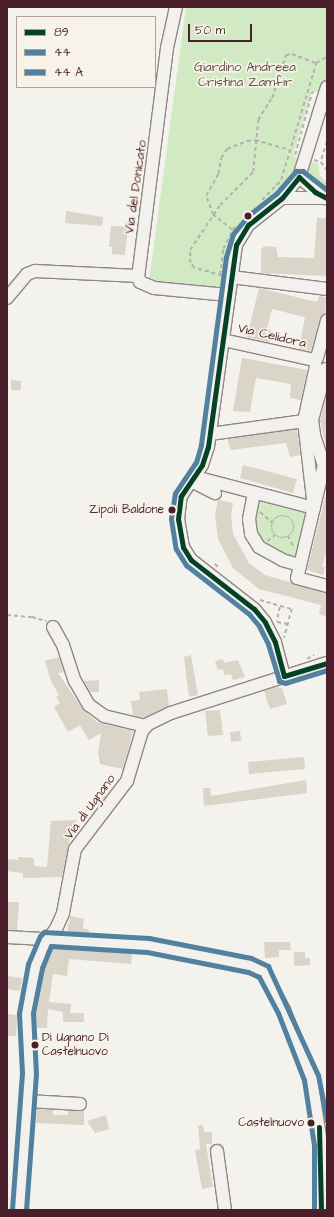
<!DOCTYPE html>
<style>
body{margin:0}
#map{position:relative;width:334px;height:1217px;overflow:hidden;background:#f4f2ec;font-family:"Architects Daughter",sans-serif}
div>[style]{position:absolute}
.green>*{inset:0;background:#d2eac3}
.building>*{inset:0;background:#dbd4c8}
.path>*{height:1.5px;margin-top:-0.75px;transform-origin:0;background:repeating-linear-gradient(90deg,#b6b0ae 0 4px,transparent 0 7px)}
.path>.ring{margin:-0.75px;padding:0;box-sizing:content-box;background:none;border:1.5px solid #b6b0ae;border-radius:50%}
.roads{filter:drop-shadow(1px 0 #8f8685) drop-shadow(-1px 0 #8f8685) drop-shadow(0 1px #8f8685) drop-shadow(0 -1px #8f8685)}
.minor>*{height:12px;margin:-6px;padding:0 6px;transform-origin:6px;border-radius:6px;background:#f2f1ed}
.bus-1>*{height:5px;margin:-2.5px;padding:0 2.5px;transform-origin:2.5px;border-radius:2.5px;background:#054124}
.bus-2>*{height:5px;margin:-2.5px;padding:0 2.5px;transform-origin:2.5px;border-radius:2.5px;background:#5281a0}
.bus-3>*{height:5px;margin:-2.5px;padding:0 2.5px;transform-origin:2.5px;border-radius:2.5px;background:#5281a0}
.dots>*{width:11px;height:11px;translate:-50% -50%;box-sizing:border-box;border:2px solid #f7f3e8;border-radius:50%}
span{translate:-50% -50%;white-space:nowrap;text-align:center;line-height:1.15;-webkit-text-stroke:3.5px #f7f3e8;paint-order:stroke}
.bus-label{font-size:12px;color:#4a1f2b}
.right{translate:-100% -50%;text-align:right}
.left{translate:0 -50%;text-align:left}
.park-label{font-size:13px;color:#655048}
.street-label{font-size:13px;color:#4a1f2b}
.frame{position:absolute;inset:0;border:8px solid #4a1f2b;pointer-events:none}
.legend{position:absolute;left:16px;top:16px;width:140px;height:72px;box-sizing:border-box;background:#f7f3e8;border:1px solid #b29e9c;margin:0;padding:5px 7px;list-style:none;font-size:12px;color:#4a1f2b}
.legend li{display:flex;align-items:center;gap:8px;height:20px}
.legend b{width:20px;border:1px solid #b29e9c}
.scale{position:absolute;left:188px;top:24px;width:64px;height:18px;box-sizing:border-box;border:2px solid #4a1f2b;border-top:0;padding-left:5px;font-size:12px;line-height:14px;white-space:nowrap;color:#4a1f2b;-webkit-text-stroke:3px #f7f3e8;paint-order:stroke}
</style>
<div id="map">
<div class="green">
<div style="clip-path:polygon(186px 7px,327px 7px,327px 81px,321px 93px,312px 91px,293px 156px,300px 159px,295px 174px,273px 199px,240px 226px,229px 251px,221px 293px,149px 281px)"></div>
<div style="clip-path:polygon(309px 160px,318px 164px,320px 175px,327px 182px,327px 193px,309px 178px,307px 170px)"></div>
<div style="clip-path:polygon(255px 497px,310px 510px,297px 562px,269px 551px,251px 524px)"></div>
</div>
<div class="building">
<div style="clip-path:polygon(66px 211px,103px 217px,102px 226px,65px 223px)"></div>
<div style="clip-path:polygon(317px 218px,327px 218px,327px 276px,261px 273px,261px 250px,264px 246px,276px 247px,278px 257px,314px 258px)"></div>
<div style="clip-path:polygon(111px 226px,128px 227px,125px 255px,112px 254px,112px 247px,109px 247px)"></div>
<div style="clip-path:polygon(259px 288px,317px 302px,319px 296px,326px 297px,325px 313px,320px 318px,311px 351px,299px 349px,305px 317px,272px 309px,267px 329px,271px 330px,270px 343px,247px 337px)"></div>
<div style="clip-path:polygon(242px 358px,307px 370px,301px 400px,290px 398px,291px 384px,256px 378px,250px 412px,233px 411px)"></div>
<div style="clip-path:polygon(11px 380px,21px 381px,21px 390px,11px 390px)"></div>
<div style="clip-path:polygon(327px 394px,327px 450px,320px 421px)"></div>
<div style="clip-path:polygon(297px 429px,300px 455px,290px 457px,286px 443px,231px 450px,228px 442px,228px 439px)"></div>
<div style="clip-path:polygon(243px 465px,297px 479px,293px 493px,240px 478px)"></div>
<div style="clip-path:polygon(325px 497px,327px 498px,327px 548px,322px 567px,325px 567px,323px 575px,307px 570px)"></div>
<div style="clip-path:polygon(218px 500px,233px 503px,231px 515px,233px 534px,249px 563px,265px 575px,327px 593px,327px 617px,319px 614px,321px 605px,259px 589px,233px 568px,218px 539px,215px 515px)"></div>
<div style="clip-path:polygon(191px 655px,198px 695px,189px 697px,184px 657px)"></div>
<div style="clip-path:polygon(59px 657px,64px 672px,58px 673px,84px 711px,97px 722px,133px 731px,123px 769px,100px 764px,98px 753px,101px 733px,89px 740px,80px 725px,68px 732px,54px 707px,60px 703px,56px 697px,59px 695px,51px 681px,45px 661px)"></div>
<div style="clip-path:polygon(223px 659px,224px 663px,238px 660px,245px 677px,233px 680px,231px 674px,224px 675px,223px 669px,218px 670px,215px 661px)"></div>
<div style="clip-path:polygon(99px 680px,99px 692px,90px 692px,84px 681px)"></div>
<div style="clip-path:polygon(277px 687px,282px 688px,287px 704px,270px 709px,264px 691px)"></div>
<div style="clip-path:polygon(167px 689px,169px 706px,144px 718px,133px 715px,131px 701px,140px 700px,139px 692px)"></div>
<div style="clip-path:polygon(220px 710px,223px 735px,208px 736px,205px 711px)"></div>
<div style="clip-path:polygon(240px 731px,241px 741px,231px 742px,230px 732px)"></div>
<div style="clip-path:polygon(304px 757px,305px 769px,249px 774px,248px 762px)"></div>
<div style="clip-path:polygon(306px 780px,307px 793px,204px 806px,203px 788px,210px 788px,211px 796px)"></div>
<div style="clip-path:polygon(100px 791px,106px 796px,99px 805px,92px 798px)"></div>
<div style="clip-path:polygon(76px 820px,78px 832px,70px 837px,62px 877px,23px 878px,23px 873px,7px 871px,7px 859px,18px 860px,18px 857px,34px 858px,34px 866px,47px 867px,51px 821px)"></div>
<div style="clip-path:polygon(8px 902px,19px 902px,17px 930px,7px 930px)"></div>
<div style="clip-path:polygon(70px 916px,84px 919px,83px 928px,89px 930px,88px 934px,67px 933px)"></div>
<div style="clip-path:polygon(264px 942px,290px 942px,291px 950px,279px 950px,279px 957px,265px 958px)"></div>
<div style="clip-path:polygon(51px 947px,132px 952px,131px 964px,69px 959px,67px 976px,53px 974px,49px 1002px,71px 1004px,70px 1013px,84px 1013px,84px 1022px,63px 1022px,63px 1012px,48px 1009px,47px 1028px,35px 1028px,35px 1008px,48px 951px)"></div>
<div style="clip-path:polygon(294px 952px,305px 952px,305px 958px,310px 958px,310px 965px,294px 966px)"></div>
<div style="clip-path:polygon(7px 976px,22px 978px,20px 991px,7px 989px)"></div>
<div style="clip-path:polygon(7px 1014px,17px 1015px,16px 1036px,7px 1036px)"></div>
<div style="clip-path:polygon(37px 1109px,53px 1110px,53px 1115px,68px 1115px,68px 1111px,84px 1111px,84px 1125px,36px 1123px)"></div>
<div style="clip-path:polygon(106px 1115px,109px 1129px,95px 1133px,87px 1121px)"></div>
<div style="clip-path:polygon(203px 1125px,204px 1132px,212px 1132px,212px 1144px,206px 1144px,213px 1187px,202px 1189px,195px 1150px,200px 1149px,198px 1126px)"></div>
</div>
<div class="path">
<div style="left:327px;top:142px;width:21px;rotate:107deg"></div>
<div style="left:321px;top:162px;width:10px;rotate:53deg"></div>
<div style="left:295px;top:155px;width:65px;rotate:-74.9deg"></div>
<div style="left:312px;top:92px;width:2px;rotate:27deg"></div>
<div style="left:314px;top:160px;width:7px;rotate:16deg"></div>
<div style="left:262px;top:200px;width:28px;rotate:-46deg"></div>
<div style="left:281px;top:180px;width:122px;rotate:-73.3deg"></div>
<div style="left:232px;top:230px;width:24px;rotate:-142deg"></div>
<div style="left:213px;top:215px;width:20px;rotate:-110deg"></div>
<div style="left:206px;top:196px;width:25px;rotate:-61deg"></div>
<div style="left:218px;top:174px;width:16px;rotate:-79deg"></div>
<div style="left:221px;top:158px;width:11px;rotate:-56deg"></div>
<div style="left:227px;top:149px;width:22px;rotate:-22deg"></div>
<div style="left:247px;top:141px;width:8px;rotate:-7deg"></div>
<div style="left:255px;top:140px;width:36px;rotate:16deg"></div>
<div style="left:220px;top:275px;width:26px;rotate:-83deg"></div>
<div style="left:223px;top:249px;width:28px;rotate:-63deg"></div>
<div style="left:222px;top:276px;width:29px;rotate:-164deg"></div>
<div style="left:194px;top:268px;width:6px;rotate:-129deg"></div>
<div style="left:190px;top:263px;width:13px;rotate:-90deg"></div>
<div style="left:190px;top:250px;width:54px;rotate:-56.3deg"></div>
<div style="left:220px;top:205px;width:47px;rotate:-45deg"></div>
<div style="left:253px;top:172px;width:52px;rotate:-84.5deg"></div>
<div style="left:258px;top:120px;width:26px;rotate:-58deg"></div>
<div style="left:272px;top:98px;width:45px;rotate:-72deg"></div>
<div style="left:286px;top:55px;width:6px;rotate:-9deg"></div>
<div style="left:292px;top:54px;width:26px;rotate:21deg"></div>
<div style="left:316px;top:63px;width:13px;rotate:-29deg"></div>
<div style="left:260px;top:512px;width:17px;rotate:40deg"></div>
<div class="ring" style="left:272px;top:516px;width:20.5px;height:20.5px"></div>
<div style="left:288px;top:536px;width:13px;rotate:61deg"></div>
<div style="left:267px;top:541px;width:10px;rotate:-37deg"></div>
<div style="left:215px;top:564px;width:4px;rotate:45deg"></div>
<div style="left:260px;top:600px;width:33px;rotate:16deg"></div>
<div style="left:292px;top:609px;width:30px;rotate:105deg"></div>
<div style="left:280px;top:607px;width:15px;rotate:101deg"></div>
<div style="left:277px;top:622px;width:11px;rotate:10deg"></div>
<div style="left:7px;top:615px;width:25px;rotate:5deg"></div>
<div style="left:32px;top:617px;width:15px;rotate:16deg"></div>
<div style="left:307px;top:659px;width:8px;rotate:-30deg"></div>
</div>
<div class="roads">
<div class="minor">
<div style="left:176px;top:7px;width:42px;rotate:102.4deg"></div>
<div style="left:167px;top:48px;width:230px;rotate:97.2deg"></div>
<div style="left:138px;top:276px;width:6px;rotate:72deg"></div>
<div style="left:140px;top:282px;width:15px;rotate:23deg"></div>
<div style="left:154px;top:288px;width:74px;rotate:5.4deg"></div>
<div style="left:299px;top:177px;width:33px;rotate:40deg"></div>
<div style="left:282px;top:198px;width:45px"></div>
<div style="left:231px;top:277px;width:97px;rotate:7.1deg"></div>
<div style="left:7px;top:298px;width:31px;rotate:-50deg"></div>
<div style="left:27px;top:274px;width:9px;rotate:-21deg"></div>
<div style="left:35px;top:271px;width:103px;rotate:2.8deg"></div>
<div style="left:223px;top:340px;width:94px;rotate:12.3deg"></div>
<div style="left:317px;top:358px;width:39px;rotate:-75deg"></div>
<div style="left:326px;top:369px;width:53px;rotate:105.4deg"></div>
<div style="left:312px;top:420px;width:15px;rotate:82deg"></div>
<div style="left:314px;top:435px;width:32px;rotate:72deg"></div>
<div style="left:324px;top:465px;width:116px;rotate:103.4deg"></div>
<div style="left:297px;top:578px;width:31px;rotate:15deg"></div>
<div style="left:210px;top:434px;width:95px;rotate:-7.9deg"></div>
<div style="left:195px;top:477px;width:123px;rotate:14.6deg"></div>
<div style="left:191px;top:481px;width:27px;rotate:27deg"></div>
<div style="left:254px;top:493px;width:26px;rotate:101deg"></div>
<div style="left:249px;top:519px;width:15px;rotate:82deg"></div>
<div style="left:251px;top:534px;width:15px;rotate:58deg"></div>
<div style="left:259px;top:547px;width:26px;rotate:29deg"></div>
<div style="left:282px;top:560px;width:19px;rotate:16deg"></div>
<div style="left:313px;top:499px;width:79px;rotate:-96.6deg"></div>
<div style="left:304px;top:421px;width:56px;rotate:-77.7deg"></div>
<div style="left:53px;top:627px;width:21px;rotate:61deg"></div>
<div style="left:63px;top:645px;width:38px;rotate:72deg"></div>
<div style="left:75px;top:681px;width:28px;rotate:60deg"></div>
<div style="left:89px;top:705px;width:19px;rotate:36deg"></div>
<div style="left:104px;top:716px;width:42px;rotate:13.7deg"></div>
<div style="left:284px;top:676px;width:35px;rotate:-105deg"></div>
<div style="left:275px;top:642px;width:22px;rotate:-117deg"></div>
<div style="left:265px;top:622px;width:17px;rotate:-130deg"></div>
<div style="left:254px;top:609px;width:80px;rotate:-142.1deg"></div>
<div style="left:191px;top:560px;width:15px;rotate:-122deg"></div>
<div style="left:183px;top:547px;width:28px;rotate:-100deg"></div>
<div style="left:178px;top:519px;width:23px;rotate:-83deg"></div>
<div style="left:181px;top:496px;width:37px;rotate:-56deg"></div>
<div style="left:202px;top:465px;width:19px;rotate:-72deg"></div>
<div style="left:208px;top:447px;width:204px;rotate:-82.1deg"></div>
<div style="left:236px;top:245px;width:23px;rotate:-59deg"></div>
<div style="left:248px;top:225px;width:43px;rotate:-38.5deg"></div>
<div style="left:282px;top:198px;width:27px;rotate:-51deg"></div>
<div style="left:299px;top:177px;width:94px;rotate:-72.7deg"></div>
<div style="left:7px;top:937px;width:141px;rotate:3.2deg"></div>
<div style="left:148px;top:945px;width:104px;rotate:11.1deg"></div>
<div style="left:250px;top:965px;width:16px;rotate:27deg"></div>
<div style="left:264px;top:972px;width:43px;rotate:62.2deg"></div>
<div style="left:284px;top:1010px;width:73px;rotate:68.3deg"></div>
<div style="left:311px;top:1078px;width:67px;rotate:81.4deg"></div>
<div style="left:321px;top:1144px;width:66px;rotate:90deg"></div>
<div style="left:28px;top:1101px;width:52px;rotate:3.3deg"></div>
<div style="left:217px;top:1151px;width:60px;rotate:82.3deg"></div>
<div style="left:19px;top:1210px;width:137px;rotate:-85.8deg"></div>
<div style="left:29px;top:1073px;width:66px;rotate:-91.7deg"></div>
<div style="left:27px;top:1007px;width:61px;rotate:-76.7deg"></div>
<div style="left:41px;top:948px;width:24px;rotate:-52deg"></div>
<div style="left:56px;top:929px;width:17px;rotate:-66deg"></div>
<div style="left:63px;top:913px;width:65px;rotate:-79.4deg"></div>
<div style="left:75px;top:849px;width:86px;rotate:-52.6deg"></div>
<div style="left:127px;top:781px;width:52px;rotate:-73.3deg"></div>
<div style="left:142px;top:731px;width:9px;rotate:-49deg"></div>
<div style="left:148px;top:724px;width:25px;rotate:-26deg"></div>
<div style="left:171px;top:713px;width:164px;rotate:-17.8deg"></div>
</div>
</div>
<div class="bus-1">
<div style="left:299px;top:177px;width:22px;rotate:43deg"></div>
<div style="left:315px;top:192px;width:13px;rotate:27deg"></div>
<div style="left:284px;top:676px;width:35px;rotate:-105deg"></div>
<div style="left:275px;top:642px;width:22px;rotate:-117deg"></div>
<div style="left:265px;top:622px;width:17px;rotate:-130deg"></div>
<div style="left:254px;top:609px;width:80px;rotate:-142.1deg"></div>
<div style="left:191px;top:560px;width:15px;rotate:-122deg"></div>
<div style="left:183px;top:547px;width:28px;rotate:-100deg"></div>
<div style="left:178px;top:519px;width:23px;rotate:-83deg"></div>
<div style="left:181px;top:496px;width:37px;rotate:-56deg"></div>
<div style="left:202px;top:465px;width:19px;rotate:-72deg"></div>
<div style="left:208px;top:447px;width:204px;rotate:-82.1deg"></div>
<div style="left:236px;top:245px;width:23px;rotate:-59deg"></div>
<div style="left:248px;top:225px;width:43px;rotate:-38.5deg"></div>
<div style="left:282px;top:198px;width:27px;rotate:-51deg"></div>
<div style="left:284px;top:676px;width:45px;rotate:-16.8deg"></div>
<div style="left:319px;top:1127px;width:83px;rotate:88.6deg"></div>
</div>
<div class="bus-2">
<div style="left:327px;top:190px;width:31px;rotate:-142deg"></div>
<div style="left:303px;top:171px;width:7px;rotate:180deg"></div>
<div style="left:296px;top:171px;width:29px;rotate:131deg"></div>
<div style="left:277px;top:193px;width:37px;rotate:142deg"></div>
<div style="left:248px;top:216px;width:23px;rotate:130deg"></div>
<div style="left:233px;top:234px;width:24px;rotate:107deg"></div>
<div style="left:226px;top:257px;width:190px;rotate:97.6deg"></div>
<div style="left:201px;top:445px;width:18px;rotate:106deg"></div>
<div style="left:196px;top:462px;width:37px;rotate:124deg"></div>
<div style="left:175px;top:493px;width:26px;rotate:99deg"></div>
<div style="left:171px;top:519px;width:30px;rotate:81deg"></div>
<div style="left:176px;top:549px;width:19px;rotate:58deg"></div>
<div style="left:186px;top:565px;width:80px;rotate:37.9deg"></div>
<div style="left:249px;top:614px;width:16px;rotate:50deg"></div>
<div style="left:259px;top:626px;width:20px;rotate:63deg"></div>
<div style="left:268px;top:644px;width:39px;rotate:73deg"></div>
<div style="left:279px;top:681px;width:6px;rotate:18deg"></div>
<div style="left:285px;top:683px;width:44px;rotate:-17.2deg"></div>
<div style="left:26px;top:1210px;width:136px;rotate:-85.8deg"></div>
<div style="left:36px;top:1074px;width:61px;rotate:-92.8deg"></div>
<div style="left:33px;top:1013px;width:46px;rotate:-78.7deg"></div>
<div style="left:42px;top:968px;width:24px;rotate:-68deg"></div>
<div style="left:51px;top:946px;width:96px;rotate:3.6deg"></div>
<div style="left:147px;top:952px;width:103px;rotate:11.2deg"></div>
<div style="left:248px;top:972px;width:12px;rotate:24deg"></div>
<div style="left:259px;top:977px;width:41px;rotate:62.2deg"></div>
<div style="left:278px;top:1013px;width:72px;rotate:68.8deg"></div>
<div style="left:304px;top:1080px;width:66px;rotate:81.3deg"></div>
<div style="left:314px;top:1145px;width:65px;rotate:90deg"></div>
</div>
<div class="bus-3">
<div style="left:12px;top:1209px;width:136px;rotate:-85.8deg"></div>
<div style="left:22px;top:1073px;width:60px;rotate:-92.9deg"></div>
<div style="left:19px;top:1013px;width:50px;rotate:-79.6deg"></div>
<div style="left:28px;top:964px;width:30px;rotate:-67deg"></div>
<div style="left:40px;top:936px;width:6px;rotate:-45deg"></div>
<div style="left:44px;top:932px;width:105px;rotate:3.3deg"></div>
<div style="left:149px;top:938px;width:104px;rotate:11.1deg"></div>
<div style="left:251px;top:958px;width:19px;rotate:25deg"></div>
<div style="left:268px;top:966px;width:120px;rotate:65.4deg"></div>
<div style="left:318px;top:1075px;width:47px;rotate:78.9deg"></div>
</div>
<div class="dots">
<div style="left:248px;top:216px;background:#4a1f2b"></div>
<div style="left:172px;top:510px;background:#4a1f2b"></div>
<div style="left:35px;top:1045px;background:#4a1f2b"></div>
<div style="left:311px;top:1123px;background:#4a1f2b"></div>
</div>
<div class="bus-label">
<span class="right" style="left:164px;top:510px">Zipoli Baldone</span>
<span class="left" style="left:42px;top:1045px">Di Ugnano Di<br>Castelnuovo</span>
<span class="right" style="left:304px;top:1123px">Castelnuovo</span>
</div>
<div class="park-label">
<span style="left:245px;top:75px">Giardino Andreea<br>Cristina Zamfir</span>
</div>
<div class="street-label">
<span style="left:136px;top:187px;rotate:-82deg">Via del Donicato</span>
<span style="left:272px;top:336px;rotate:13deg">Via Celidora</span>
<span style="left:90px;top:807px;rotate:-54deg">Via di Ugnano</span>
</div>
<div class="frame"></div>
<ul class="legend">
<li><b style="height:5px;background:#054124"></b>89</li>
<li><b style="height:5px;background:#5281a0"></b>44</li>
<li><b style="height:5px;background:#5281a0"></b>44 A</li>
</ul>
<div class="scale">50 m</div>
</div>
